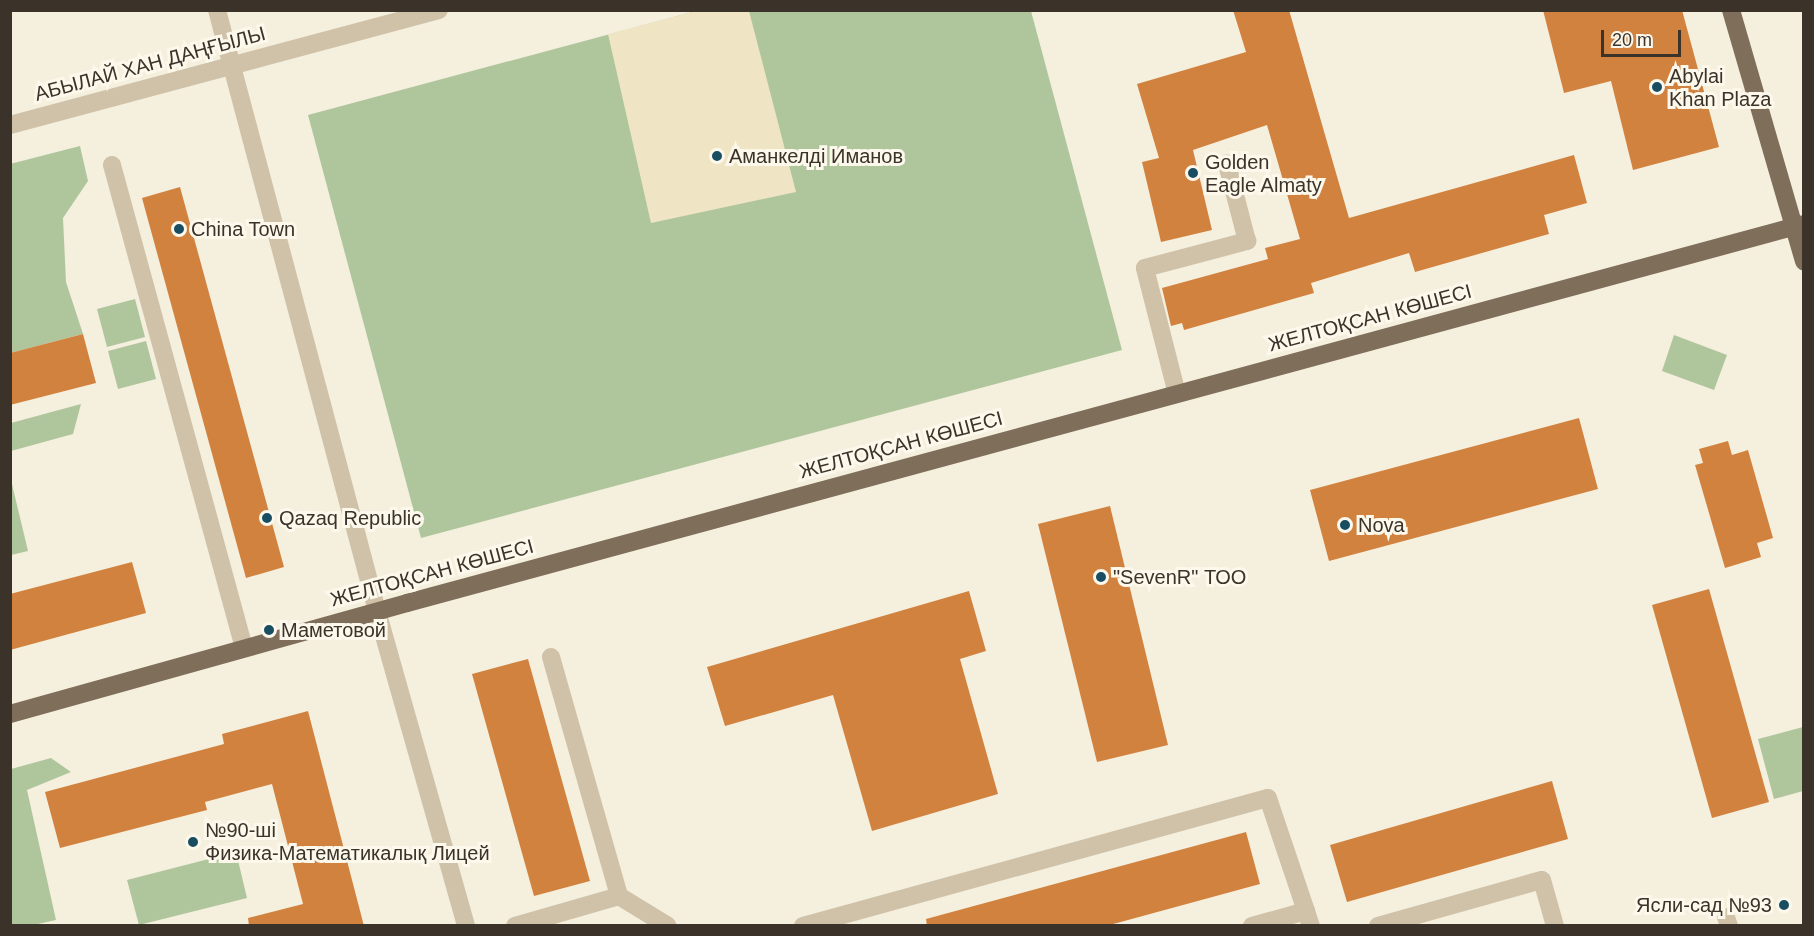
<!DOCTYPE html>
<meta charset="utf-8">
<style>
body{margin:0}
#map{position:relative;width:1814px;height:936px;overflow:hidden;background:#f5efde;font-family:Arial,sans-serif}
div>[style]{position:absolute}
.green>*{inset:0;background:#afc69c}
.plaza>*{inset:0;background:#efe5c4}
.building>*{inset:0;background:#d2823f}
.minor>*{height:18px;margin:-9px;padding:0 9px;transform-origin:9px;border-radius:9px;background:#cfc2a8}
.major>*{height:18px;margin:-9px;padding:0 9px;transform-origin:9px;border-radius:9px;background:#7f6e59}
.dots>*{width:16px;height:16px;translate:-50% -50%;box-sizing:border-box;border:3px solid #fcf8ec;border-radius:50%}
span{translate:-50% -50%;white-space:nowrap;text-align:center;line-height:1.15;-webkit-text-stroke:6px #fcf8ec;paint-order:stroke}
.street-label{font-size:20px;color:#3b3329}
.poi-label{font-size:20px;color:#3b3329}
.left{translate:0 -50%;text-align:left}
.right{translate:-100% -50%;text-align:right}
.frame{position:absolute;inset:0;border:12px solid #3b3329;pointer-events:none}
.scale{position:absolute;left:1601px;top:30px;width:80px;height:27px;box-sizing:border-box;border:3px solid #3b3329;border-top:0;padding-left:8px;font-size:18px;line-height:21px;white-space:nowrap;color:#3b3329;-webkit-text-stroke:4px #fcf8ec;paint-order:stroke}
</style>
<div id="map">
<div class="green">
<div style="clip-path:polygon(696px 11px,1031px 11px,1122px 350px,421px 538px,308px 115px)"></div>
<div style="clip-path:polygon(80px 146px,88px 181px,63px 218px,66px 282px,83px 334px,10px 353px,10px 164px)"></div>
<div style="clip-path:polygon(135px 299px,145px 337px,107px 347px,97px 309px)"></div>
<div style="clip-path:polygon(1674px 335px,1727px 355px,1714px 390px,1662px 371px)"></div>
<div style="clip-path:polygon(146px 341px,156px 379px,118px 389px,108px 351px)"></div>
<div style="clip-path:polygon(81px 404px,73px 434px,11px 451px,11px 423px)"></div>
<div style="clip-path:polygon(11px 480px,28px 551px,11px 555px,10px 480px)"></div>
<div style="clip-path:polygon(1803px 727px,1803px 791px,1774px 799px,1758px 739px)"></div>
<div style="clip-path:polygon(51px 758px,71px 772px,27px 790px,56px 920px,33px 925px,11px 925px,11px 769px)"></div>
<div style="clip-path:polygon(236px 852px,247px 898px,139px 925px,127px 880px)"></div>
</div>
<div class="plaza">
<div style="clip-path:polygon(696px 11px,749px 11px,796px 192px,651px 223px,608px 34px)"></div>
</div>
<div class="building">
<div style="clip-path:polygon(1233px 10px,1289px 10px,1349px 218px,1574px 155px,1587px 203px,1544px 215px,1549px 234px,1415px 272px,1409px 253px,1311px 283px,1314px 293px,1184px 330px,1182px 323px,1171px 326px,1162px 288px,1268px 259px,1265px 248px,1300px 239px,1267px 125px,1193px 150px,1212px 230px,1161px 242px,1142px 162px,1159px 158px,1137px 84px,1246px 52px)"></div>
<div style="clip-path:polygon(1543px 10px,1682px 10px,1719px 147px,1633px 170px,1611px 81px,1564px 93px)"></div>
<div style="clip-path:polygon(180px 187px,284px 567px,246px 578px,142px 198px)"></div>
<div style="clip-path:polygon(83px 334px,96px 383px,10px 405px,10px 353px)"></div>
<div style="clip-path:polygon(1579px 418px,1598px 489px,1329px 561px,1310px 490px)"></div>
<div style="clip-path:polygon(1728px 441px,1732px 455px,1748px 450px,1773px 538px,1757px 543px,1761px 557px,1725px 568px,1695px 465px,1703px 463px,1699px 449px)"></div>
<div style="clip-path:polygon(1110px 506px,1168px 745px,1097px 762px,1038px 524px)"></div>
<div style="clip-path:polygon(132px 562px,146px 613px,10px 650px,10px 594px)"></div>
<div style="clip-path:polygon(1709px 589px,1769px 802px,1712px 818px,1652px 605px)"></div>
<div style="clip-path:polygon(969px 591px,986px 651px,960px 659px,998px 794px,872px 831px,833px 695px,725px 726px,707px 667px)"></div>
<div style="clip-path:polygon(528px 659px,590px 881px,534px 896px,472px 674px)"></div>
<div style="clip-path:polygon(308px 711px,364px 926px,249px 926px,248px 918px,303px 904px,272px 784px,205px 802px,207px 810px,60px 848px,45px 792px,224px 744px,222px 734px)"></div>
<div style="clip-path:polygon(1552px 781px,1568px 839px,1347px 902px,1330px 845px)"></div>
<div style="clip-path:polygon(1246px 832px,1260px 884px,1106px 926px,927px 926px,926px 919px)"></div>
</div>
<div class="minor">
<div style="left:217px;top:10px;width:622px;rotate:75.09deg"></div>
<div style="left:377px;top:611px;width:327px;rotate:74.2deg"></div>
<div style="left:10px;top:125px;width:444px;rotate:-15deg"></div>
<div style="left:112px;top:165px;width:501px;rotate:74.71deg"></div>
<div style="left:1177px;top:394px;width:130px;rotate:-104.3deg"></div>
<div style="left:1145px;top:268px;width:106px;rotate:-14.8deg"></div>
<div style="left:1247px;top:241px;width:80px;rotate:-104.6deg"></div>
<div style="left:551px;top:657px;width:248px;rotate:74.1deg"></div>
<div style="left:1726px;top:917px;width:9px;rotate:72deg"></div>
<div style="left:515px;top:926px;width:108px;rotate:-16.1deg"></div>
<div style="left:619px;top:896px;width:57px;rotate:31.5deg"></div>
<div style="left:803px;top:926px;width:482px;rotate:-15.4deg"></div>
<div style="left:1268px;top:798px;width:119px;rotate:71.4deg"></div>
<div style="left:1252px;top:926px;width:56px;rotate:-15.5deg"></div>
<div style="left:1306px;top:911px;width:16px;rotate:72deg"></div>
<div style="left:1378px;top:926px;width:170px;rotate:-15.7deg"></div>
<div style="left:1542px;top:880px;width:48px;rotate:74.2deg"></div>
</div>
<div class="major">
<div style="left:1731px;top:10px;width:262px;rotate:73.8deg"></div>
<div style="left:10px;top:714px;width:412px;rotate:-15.6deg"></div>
<div style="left:407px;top:603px;width:1447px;rotate:-15.18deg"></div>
</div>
<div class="dots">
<div style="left:1657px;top:87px;background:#194e62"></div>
<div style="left:717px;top:156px;background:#194e62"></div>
<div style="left:1193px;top:173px;background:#194e62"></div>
<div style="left:179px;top:229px;background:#194e62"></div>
<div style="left:267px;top:518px;background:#194e62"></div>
<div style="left:1345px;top:525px;background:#194e62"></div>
<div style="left:1101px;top:577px;background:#194e62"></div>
<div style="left:269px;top:630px;background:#194e62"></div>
<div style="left:193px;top:842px;background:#194e62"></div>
<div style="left:1784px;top:905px;background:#194e62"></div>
</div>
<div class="street-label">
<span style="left:150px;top:64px;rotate:-15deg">АБЫЛАЙ ХАН ДАҢҒЫЛЫ</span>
<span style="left:1370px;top:318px;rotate:-15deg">ЖЕЛТОҚСАН КӨШЕСІ</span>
<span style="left:901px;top:445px;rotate:-15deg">ЖЕЛТОҚСАН КӨШЕСІ</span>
<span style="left:432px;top:573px;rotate:-15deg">ЖЕЛТОҚСАН КӨШЕСІ</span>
</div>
<div class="poi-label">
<span class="left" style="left:1669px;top:88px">Abylai<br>Khan Plaza</span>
<span class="left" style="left:729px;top:156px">Аманкелді Иманов</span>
<span class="left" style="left:1205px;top:174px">Golden<br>Eagle Almaty</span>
<span class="left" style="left:191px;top:229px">China Town</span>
<span class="left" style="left:279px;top:518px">Qazaq Republic</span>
<span class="left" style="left:1358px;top:525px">Nova</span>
<span class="left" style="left:1113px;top:577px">"SevenR" ТОО</span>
<span class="left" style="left:281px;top:630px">Маметовой</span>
<span class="left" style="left:205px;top:842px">№90-ші<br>Физика-Математикалық Лицей</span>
<span class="right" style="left:1772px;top:905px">Ясли-сад №93</span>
</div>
<div class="frame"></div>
<div class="scale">20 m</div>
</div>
